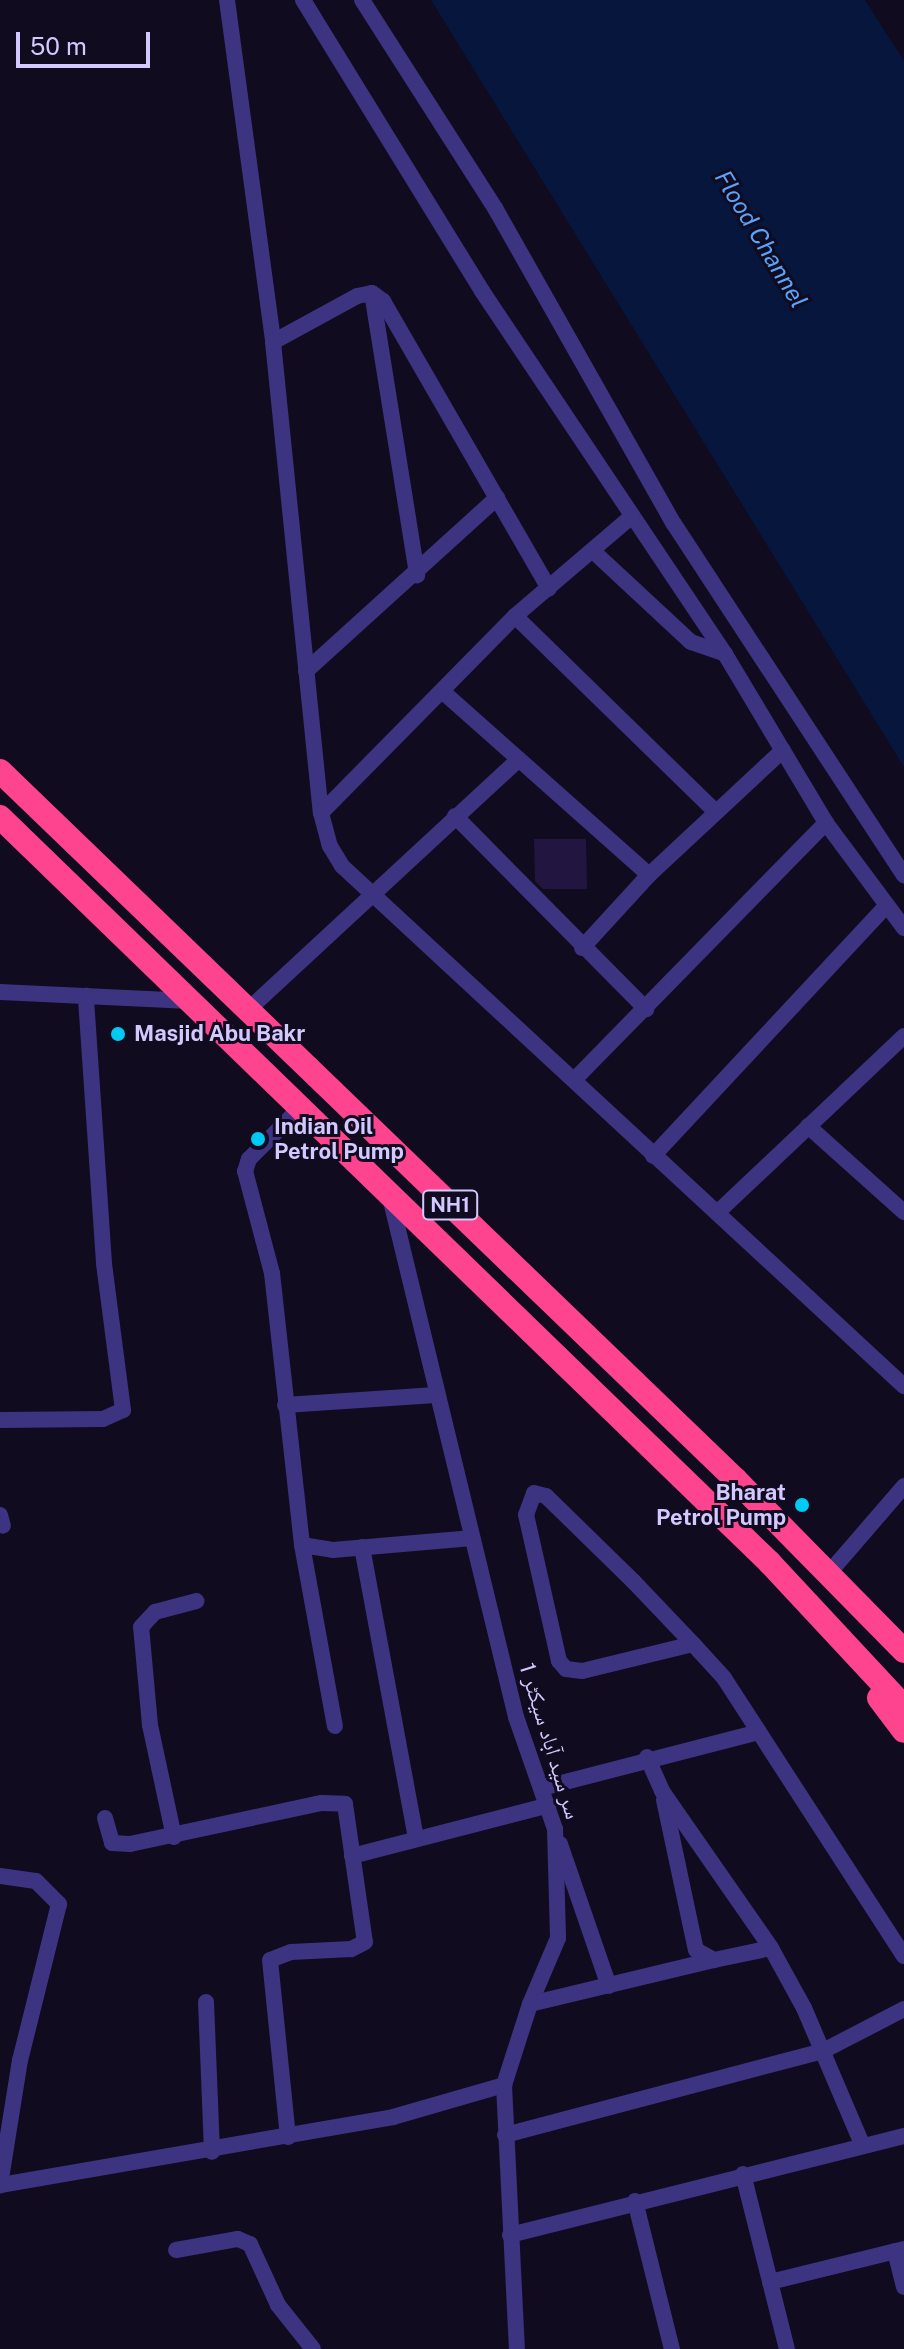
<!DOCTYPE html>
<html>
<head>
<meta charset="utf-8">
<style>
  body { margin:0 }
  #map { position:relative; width:904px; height:2349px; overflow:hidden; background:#100b1f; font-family:"Public Sans","Noto Naskh Arabic",sans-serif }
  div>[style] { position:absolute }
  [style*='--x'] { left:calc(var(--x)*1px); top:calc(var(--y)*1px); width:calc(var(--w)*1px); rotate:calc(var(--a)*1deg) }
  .water>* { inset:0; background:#06163d }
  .building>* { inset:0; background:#221641 }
  .street>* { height:16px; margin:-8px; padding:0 8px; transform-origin:8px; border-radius:8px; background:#3c3381 }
  .highway>* { height:24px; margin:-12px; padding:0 12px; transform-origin:12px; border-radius:12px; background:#ff448f }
  .dots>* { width:22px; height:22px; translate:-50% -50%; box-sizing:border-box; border:4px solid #100b1f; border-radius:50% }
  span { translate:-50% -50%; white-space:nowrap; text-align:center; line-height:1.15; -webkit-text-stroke:6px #100b1f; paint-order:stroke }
  .shield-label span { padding:2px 6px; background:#100b1f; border:2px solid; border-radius:6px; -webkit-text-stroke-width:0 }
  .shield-label { font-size:20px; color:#d3c9ff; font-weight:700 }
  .poi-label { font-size:22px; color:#d3c9ff; font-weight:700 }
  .left { translate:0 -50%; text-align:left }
  .right { translate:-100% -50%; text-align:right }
  .street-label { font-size:22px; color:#d3c9ff }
  .water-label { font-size:24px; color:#57a4ff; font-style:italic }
  .scale { position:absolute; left:16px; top:32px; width:134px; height:36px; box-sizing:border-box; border:4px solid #d3c9ff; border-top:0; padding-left:10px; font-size:24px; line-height:28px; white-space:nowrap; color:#d3c9ff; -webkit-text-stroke:6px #100b1f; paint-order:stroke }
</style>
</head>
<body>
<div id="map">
  <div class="water">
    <i style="clip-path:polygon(431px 0,865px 0,904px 61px,904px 767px)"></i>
  </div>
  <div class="building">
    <i style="clip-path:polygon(534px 839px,586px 839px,587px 889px,543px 889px,535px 881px)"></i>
  </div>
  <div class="street">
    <i style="--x:227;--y:0;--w:345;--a:82.3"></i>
    <i style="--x:273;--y:342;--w:473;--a:84.2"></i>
    <i style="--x:321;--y:813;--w:34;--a:75"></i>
    <i style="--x:330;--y:846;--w:23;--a:59"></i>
    <i style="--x:342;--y:866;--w:766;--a:42.78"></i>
    <i style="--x:303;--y:0;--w:342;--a:58.4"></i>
    <i style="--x:482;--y:291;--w:437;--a:56.2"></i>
    <i style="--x:725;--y:654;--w:197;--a:59.1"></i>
    <i style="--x:826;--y:823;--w:131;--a:53.4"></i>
    <i style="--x:362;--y:0;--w:247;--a:57.4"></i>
    <i style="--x:495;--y:208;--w:363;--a:60.5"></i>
    <i style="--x:674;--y:524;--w:420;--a:56.8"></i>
    <i style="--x:372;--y:293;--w:286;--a:80.9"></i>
    <i style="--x:273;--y:342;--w:96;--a:-28.7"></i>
    <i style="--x:357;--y:296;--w:15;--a:-11"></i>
    <i style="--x:372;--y:293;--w:14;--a:36"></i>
    <i style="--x:383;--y:301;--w:332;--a:60"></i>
    <i style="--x:594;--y:552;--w:132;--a:42.9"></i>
    <i style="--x:691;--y:642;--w:36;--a:19"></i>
    <i style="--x:515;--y:616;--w:281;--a:44.3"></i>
    <i style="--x:306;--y:671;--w:258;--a:-42.2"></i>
    <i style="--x:442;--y:691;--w:277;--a:41.6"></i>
    <i style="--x:321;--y:813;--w:276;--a:-45.4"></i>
    <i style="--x:515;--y:616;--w:154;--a:-40.5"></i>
    <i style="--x:455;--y:816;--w:272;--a:45.3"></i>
    <i style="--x:582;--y:948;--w:99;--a:-47.5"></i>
    <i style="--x:649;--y:875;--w:183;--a:-43"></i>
    <i style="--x:0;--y:992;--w:190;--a:2.7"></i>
    <i style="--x:248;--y:1010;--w:369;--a:-42.8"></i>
    <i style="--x:575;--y:1079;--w:359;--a:-45.6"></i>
    <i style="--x:301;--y:1107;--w:74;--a:135"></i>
    <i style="--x:249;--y:1159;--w:13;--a:108"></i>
    <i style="--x:245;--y:1171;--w:106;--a:75.2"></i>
    <i style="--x:272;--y:1273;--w:274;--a:83.7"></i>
    <i style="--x:302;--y:1545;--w:31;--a:9"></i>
    <i style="--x:333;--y:1550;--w:140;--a:-4.9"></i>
    <i style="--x:808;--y:1126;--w:129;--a:41.9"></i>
    <i style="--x:653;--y:1156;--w:343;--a:-47"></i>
    <i style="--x:390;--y:1197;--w:535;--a:76.38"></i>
    <i style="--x:516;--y:1717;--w:119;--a:70.8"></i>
    <i style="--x:555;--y:1829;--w:109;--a:88.4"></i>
    <i style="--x:558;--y:1938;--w:72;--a:113"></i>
    <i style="--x:530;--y:2004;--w:85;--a:107.8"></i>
    <i style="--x:504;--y:2085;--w:264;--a:87.2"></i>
    <i style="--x:718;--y:1212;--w:256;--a:-43.4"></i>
    <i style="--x:285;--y:1405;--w:151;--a:-3.8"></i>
    <i style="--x:0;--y:1420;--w:103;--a:-0.6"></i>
    <i style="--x:103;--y:1419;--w:22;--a:-24"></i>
    <i style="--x:123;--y:1410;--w:148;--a:-97.4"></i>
    <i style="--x:104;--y:1263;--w:268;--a:-93.9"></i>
    <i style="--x:0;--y:1515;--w:11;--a:75"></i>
    <i style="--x:302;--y:1545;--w:184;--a:79.7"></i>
    <i style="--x:362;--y:1547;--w:295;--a:79.5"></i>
    <i style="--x:829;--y:1573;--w:115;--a:-49.2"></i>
    <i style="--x:693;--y:1644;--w:114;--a:166.3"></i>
    <i style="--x:582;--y:1671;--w:16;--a:-173"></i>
    <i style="--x:566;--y:1669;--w:11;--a:-131"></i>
    <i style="--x:559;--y:1661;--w:150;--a:-102.7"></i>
    <i style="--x:526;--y:1515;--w:23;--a:-70"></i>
    <i style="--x:534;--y:1493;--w:12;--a:14"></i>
    <i style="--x:546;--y:1496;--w:123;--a:44.3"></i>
    <i style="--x:634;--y:1582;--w:86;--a:46.4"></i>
    <i style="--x:693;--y:1644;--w:46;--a:47.6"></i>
    <i style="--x:724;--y:1678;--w:331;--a:57.1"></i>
    <i style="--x:647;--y:1757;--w:37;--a:66"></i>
    <i style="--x:662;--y:1791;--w:191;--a:55.2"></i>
    <i style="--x:771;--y:1948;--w:68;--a:61.2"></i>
    <i style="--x:804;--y:2008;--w:148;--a:66.9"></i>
    <i style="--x:542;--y:1788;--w:224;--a:-14.5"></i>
    <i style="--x:664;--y:1800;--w:153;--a:78"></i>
    <i style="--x:696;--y:1950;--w:21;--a:29"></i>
    <i style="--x:714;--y:1960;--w:58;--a:-11.9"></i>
    <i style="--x:105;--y:1818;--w:26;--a:74"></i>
    <i style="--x:112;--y:1843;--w:18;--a:3"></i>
    <i style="--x:130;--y:1844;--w:196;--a:-12.1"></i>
    <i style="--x:322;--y:1803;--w:23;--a:2"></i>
    <i style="--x:345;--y:1804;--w:139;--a:81.8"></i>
    <i style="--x:365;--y:1942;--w:16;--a:153"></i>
    <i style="--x:351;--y:1949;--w:60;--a:177.1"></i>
    <i style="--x:291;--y:1952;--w:22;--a:159"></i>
    <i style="--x:270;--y:1960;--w:178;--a:84.2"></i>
    <i style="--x:174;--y:1837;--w:115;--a:-102.1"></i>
    <i style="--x:150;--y:1725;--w:98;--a:-95.2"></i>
    <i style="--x:141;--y:1627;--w:21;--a:-47"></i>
    <i style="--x:155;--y:1612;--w:43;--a:-14.7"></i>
    <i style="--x:560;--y:1844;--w:150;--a:71"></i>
    <i style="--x:352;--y:1856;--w:203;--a:-14.5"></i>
    <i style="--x:0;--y:1876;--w:36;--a:8"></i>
    <i style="--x:36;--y:1881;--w:33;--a:45"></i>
    <i style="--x:59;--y:1904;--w:161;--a:104"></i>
    <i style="--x:20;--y:2060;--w:127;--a:99.1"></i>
    <i style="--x:0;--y:2185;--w:399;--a:-9.8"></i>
    <i style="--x:393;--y:2117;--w:116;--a:-16.1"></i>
    <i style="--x:206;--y:2002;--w:150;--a:87.7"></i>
    <i style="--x:530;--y:2004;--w:188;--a:-13.5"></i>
    <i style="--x:505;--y:2135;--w:329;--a:-14.8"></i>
    <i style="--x:823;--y:2051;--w:91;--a:-27.4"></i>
    <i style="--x:743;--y:2174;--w:180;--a:75.9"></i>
    <i style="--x:635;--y:2201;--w:153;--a:76"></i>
    <i style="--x:510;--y:2235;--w:406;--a:-14.1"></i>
    <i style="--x:176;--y:2250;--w:63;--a:-10.1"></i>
    <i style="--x:238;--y:2239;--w:13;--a:23"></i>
    <i style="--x:250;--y:2244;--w:67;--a:65.3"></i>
    <i style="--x:278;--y:2305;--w:56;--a:51.5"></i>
    <i style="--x:895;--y:2251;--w:37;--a:76"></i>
    <i style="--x:770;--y:2282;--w:138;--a:-13.8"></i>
  </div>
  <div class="highway">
    <i style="--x:0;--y:771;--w:1021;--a:43.93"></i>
    <i style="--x:735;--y:1479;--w:241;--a:45.5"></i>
    <i style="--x:0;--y:817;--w:1071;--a:44.09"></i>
    <i style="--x:769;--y:1562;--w:198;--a:47"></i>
    <i style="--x:879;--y:1698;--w:41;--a:52.9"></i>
  </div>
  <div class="dots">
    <i style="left:118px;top:1034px;background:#00c9f4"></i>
    <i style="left:258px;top:1139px;background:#00c9f4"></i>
    <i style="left:802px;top:1505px;background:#00c9f4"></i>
  </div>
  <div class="shield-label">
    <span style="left:450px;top:1205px">NH1</span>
  </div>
  <div class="poi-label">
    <span class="left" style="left:134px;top:1034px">Masjid Abu Bakr</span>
    <span class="left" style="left:274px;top:1139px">Indian Oil<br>Petrol Pump</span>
    <span class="right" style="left:786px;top:1505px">Bharat<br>Petrol Pump</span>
  </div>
  <div class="street-label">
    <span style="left:550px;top:1741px;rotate:73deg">سر سید آباد سیکٹر 1</span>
  </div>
  <div class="water-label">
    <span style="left:761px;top:239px;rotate:59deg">Flood Channel</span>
  </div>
  <div class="scale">50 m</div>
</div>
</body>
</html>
